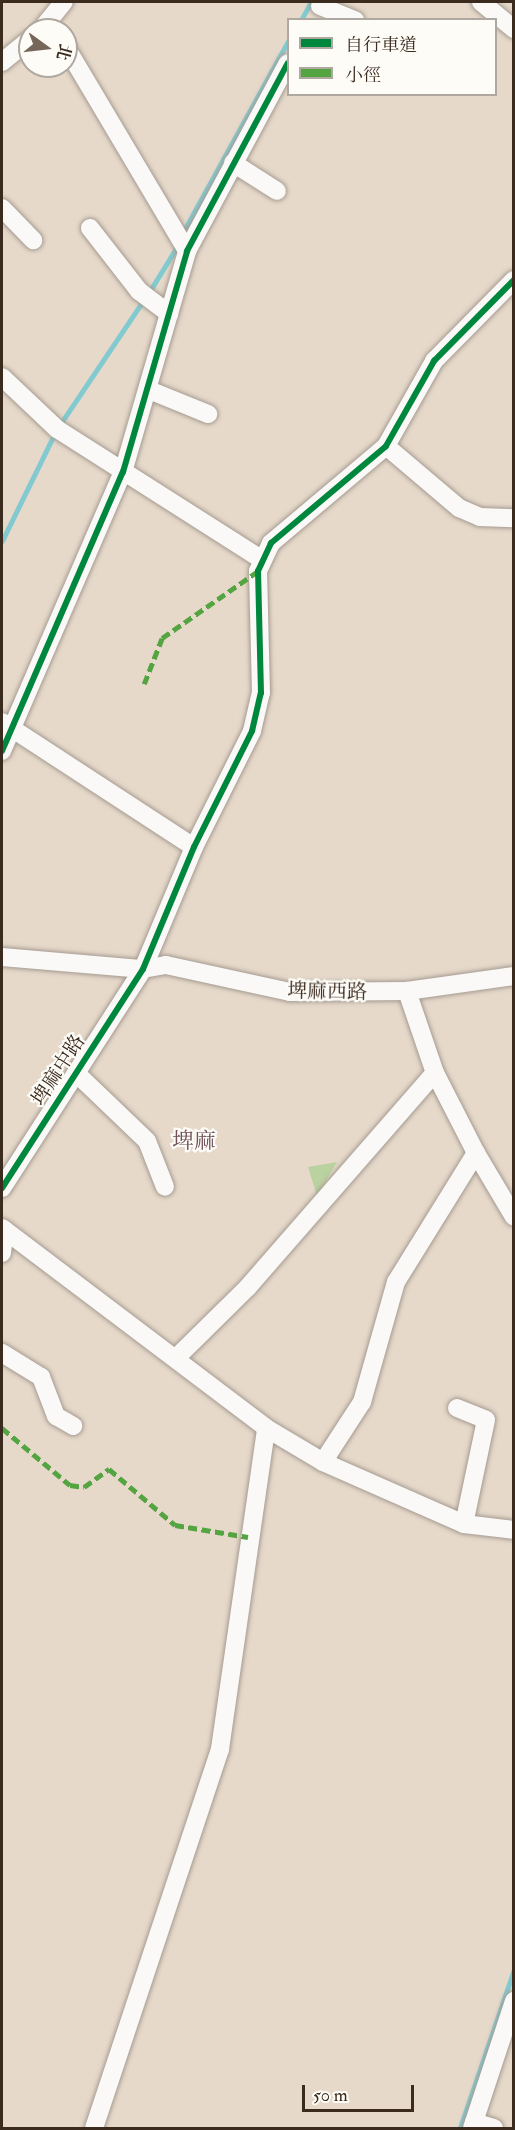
<!DOCTYPE html>
<html>
<head>
<meta charset="utf-8">
<style>
  body { margin:0 }
  #map { position:relative; width:515px; height:2130px; overflow:hidden; background:#e6d9ca; font-family:"IM FELL Double Pica","Noto Serif TC",serif }
  div>[style] { position:absolute }
  [style*='--x'] { left:calc(var(--x)*1px); top:calc(var(--y)*1px); width:calc(var(--w)*1px); rotate:calc(var(--a)*1deg) }
  .green>* { inset:0; background:#bad2a0 }
  .stream>* { height:4.5px; margin:-2.25px; padding:0 2.25px; transform-origin:2.25px; border-radius:2.25px; background:#83cad0 }
  .roads { filter:drop-shadow(0 0 2px #a59b91) drop-shadow(0 0 2px #a59b91) }
  .minor>* { height:18px; margin:-9px; padding:0 9px; transform-origin:9px; border-radius:9px; background:#fbf9f7 }
  .quiet>* { height:4.5px; margin-top:-2.25px; transform-origin:0; background:repeating-linear-gradient(90deg,#54a441 0 9px,transparent 0 13.5px) }
  .cycleway>* { height:6px; margin:-3px; padding:0 3px; transform-origin:3px; border-radius:3px; background:#00873e }
  span { translate:-50% -50%; white-space:nowrap; text-align:center; line-height:1.15; -webkit-text-stroke:4.5px #fdfcf7; paint-order:stroke }
  .street-label { font-size:20px; color:#3b2a1e }
  .quarter-label { font-size:22px; color:#70515b }
  .frame { position:absolute; inset:0; border:3px solid #3b2a1e; pointer-events:none }
  .legend { position:absolute; left:287px; top:18px; width:210px; height:78px; box-sizing:border-box; background:#fdfcf7; border:2px solid #afa8a0; margin:0; padding:8px 10px; list-style:none; font-size:18px; color:#3b2a1e }
  .legend li { display:flex; align-items:center; gap:12px; height:30px }
  .legend b { width:30px; border:2px solid #afa8a0 }
  .north { position:absolute; left:18px; top:18px; width:60px; height:60px; box-sizing:border-box; background:#fdfcf7; border:2px solid #afa8a0; border-radius:50%; rotate:105deg; font-size:16px; font-weight:700; line-height:24px; text-align:center; color:#3b2a1e }
  .north::after { content:''; display:block; margin:auto; width:21px; height:27px; background:#77675a; clip-path:polygon(50% 0,100% 100%,50% 72%,0 100%) }
  .scale { position:absolute; left:302px; top:2085px; width:112px; height:27px; box-sizing:border-box; border:3px solid #3b2a1e; border-top:0; padding-left:8px; font-size:18px; line-height:21px; white-space:nowrap; color:#3b2a1e; -webkit-text-stroke:4px #fdfcf7; paint-order:stroke }
</style>
</head>
<body>
<div id="map">
  <div class="green">
    <i style="clip-path:polygon(337px 1162px,317px 1196px,308px 1167px)"></i>
  </div>
  <div class="stream">
    <i style="--x:301;--y:20;--w:21;--a:-61"></i>
    <i style="--x:182;--y:234;--w:220;--a:-61.2"></i>
    <i style="--x:148;--y:294;--w:57;--a:-58.5"></i>
    <i style="--x:59;--y:426;--w:151;--a:-56.1"></i>
    <i style="--x:2;--y:541;--w:120;--a:-63.9"></i>
    <i style="--x:460;--y:2128;--w:168;--a:-71.2"></i>
  </div>
  <div class="roads">
    <div class="minor">
      <i style="--x:481;--y:2;--w:43;--a:39.3"></i>
      <i style="--x:320;--y:6;--w:38;--a:22"></i>
      <i style="--x:41;--y:30;--w:36;--a:-51"></i>
      <i style="--x:66;--y:47;--w:237;--a:59.3"></i>
      <i style="--x:2;--y:62;--w:36;--a:-39"></i>
      <i style="--x:233;--y:163;--w:52;--a:32.5"></i>
      <i style="--x:2;--y:208;--w:45;--a:45.9"></i>
      <i style="--x:90;--y:228;--w:80;--a:52.1"></i>
      <i style="--x:139;--y:291;--w:38;--a:37"></i>
      <i style="--x:2;--y:377;--w:76;--a:43.4"></i>
      <i style="--x:57;--y:429;--w:244;--a:32.5"></i>
      <i style="--x:149;--y:390;--w:64;--a:22.1"></i>
      <i style="--x:386;--y:446;--w:96;--a:40.3"></i>
      <i style="--x:459;--y:508;--w:23;--a:23"></i>
      <i style="--x:480;--y:517;--w:34;--a:2"></i>
      <i style="--x:2;--y:722;--w:229;--a:33.1"></i>
      <i style="--x:2;--y:751;--w:304;--a:-66.6"></i>
      <i style="--x:123;--y:472;--w:230;--a:-73.8"></i>
      <i style="--x:187;--y:251;--w:213;--a:-61.8"></i>
      <i style="--x:2;--y:957;--w:142;--a:4.9"></i>
      <i style="--x:143;--y:969;--w:23;--a:-10"></i>
      <i style="--x:166;--y:965;--w:127;--a:12.3"></i>
      <i style="--x:290;--y:992;--w:117;--a:-0.5"></i>
      <i style="--x:407;--y:991;--w:108;--a:-8"></i>
      <i style="--x:76;--y:1073;--w:98;--a:43.8"></i>
      <i style="--x:147;--y:1141;--w:49;--a:68.6"></i>
      <i style="--x:476;--y:1153;--w:74;--a:59.3"></i>
      <i style="--x:2;--y:1188;--w:260;--a:-57.2"></i>
      <i style="--x:143;--y:969;--w:132;--a:-67.3"></i>
      <i style="--x:194;--y:847;--w:130;--a:-63.4"></i>
      <i style="--x:252;--y:731;--w:39;--a:-77"></i>
      <i style="--x:261;--y:693;--w:122;--a:-91.4"></i>
      <i style="--x:258;--y:571;--w:31;--a:-65"></i>
      <i style="--x:271;--y:543;--w:150;--a:-40.1"></i>
      <i style="--x:386;--y:446;--w:98;--a:-60.5"></i>
      <i style="--x:434;--y:361;--w:114;--a:-45.4"></i>
      <i style="--x:2;--y:1228;--w:331;--a:37.1"></i>
      <i style="--x:266;--y:1428;--w:66;--a:30.8"></i>
      <i style="--x:323;--y:1462;--w:154;--a:23.7"></i>
      <i style="--x:464;--y:1524;--w:50;--a:6.8"></i>
      <i style="--x:2;--y:1253;--w:23;--a:-83"></i>
      <i style="--x:2;--y:1353;--w:46;--a:31.6"></i>
      <i style="--x:41;--y:1377;--w:42;--a:69"></i>
      <i style="--x:56;--y:1416;--w:20;--a:30"></i>
      <i style="--x:176;--y:1358;--w:101;--a:-44.6"></i>
      <i style="--x:248;--y:1287;--w:284;--a:-48.9"></i>
      <i style="--x:457;--y:1408;--w:31;--a:22"></i>
      <i style="--x:486;--y:1420;--w:106;--a:101.9"></i>
      <i style="--x:323;--y:1462;--w:72;--a:-57"></i>
      <i style="--x:362;--y:1402;--w:125;--a:-74.2"></i>
      <i style="--x:396;--y:1282;--w:152;--a:-58.2"></i>
      <i style="--x:476;--y:1153;--w:90;--a:-117.1"></i>
      <i style="--x:435;--y:1073;--w:87;--a:-108.9"></i>
      <i style="--x:474;--y:2122;--w:21;--a:17"></i>
      <i style="--x:94;--y:2128;--w:399;--a:-71.6"></i>
      <i style="--x:220;--y:1749;--w:324;--a:-81.8"></i>
      <i style="--x:472;--y:2128;--w:134;--a:-71.7"></i>
    </div>
  </div>
  <div class="quiet">
    <i style="--x:144;--y:684;--w:49;--a:-68.6"></i>
    <i style="--x:162;--y:638;--w:117;--a:-34.9"></i>
    <i style="--x:2;--y:1428;--w:89;--a:40"></i>
    <i style="--x:70;--y:1485;--w:14;--a:8"></i>
    <i style="--x:84;--y:1487;--w:31;--a:-36"></i>
    <i style="--x:109;--y:1469;--w:87;--a:40.3"></i>
    <i style="--x:175;--y:1525;--w:74;--a:9.3"></i>
  </div>
  <div class="cycleway">
    <i style="--x:2;--y:751;--w:304;--a:-66.6"></i>
    <i style="--x:123;--y:472;--w:230;--a:-73.8"></i>
    <i style="--x:187;--y:251;--w:213;--a:-61.8"></i>
    <i style="--x:2;--y:1188;--w:260;--a:-57.2"></i>
    <i style="--x:143;--y:969;--w:132;--a:-67.3"></i>
    <i style="--x:194;--y:847;--w:130;--a:-63.4"></i>
    <i style="--x:252;--y:731;--w:39;--a:-77"></i>
    <i style="--x:261;--y:693;--w:122;--a:-91.4"></i>
    <i style="--x:258;--y:571;--w:31;--a:-65"></i>
    <i style="--x:271;--y:543;--w:150;--a:-40.1"></i>
    <i style="--x:386;--y:446;--w:98;--a:-60.5"></i>
    <i style="--x:434;--y:361;--w:114;--a:-45.4"></i>
  </div>
  <div class="street-label">
    <span style="left:327px;top:991px;rotate:1deg">埤麻西路</span>
    <span style="left:58px;top:1070px;rotate:-57deg">埤麻中路</span>
  </div>
  <div class="quarter-label">
    <span style="left:194px;top:1142px">埤麻</span>
  </div>
  <div class="frame"></div>
  <ul class="legend">
  <li><b style="height:8px;background:#00873e"></b>自行車道</li>
  <li><b style="height:8px;background:#54a441"></b>小徑</li>
  </ul>
  <div class="north">北</div>
  <div class="scale">50 m</div>
</div>
</body>
</html>
